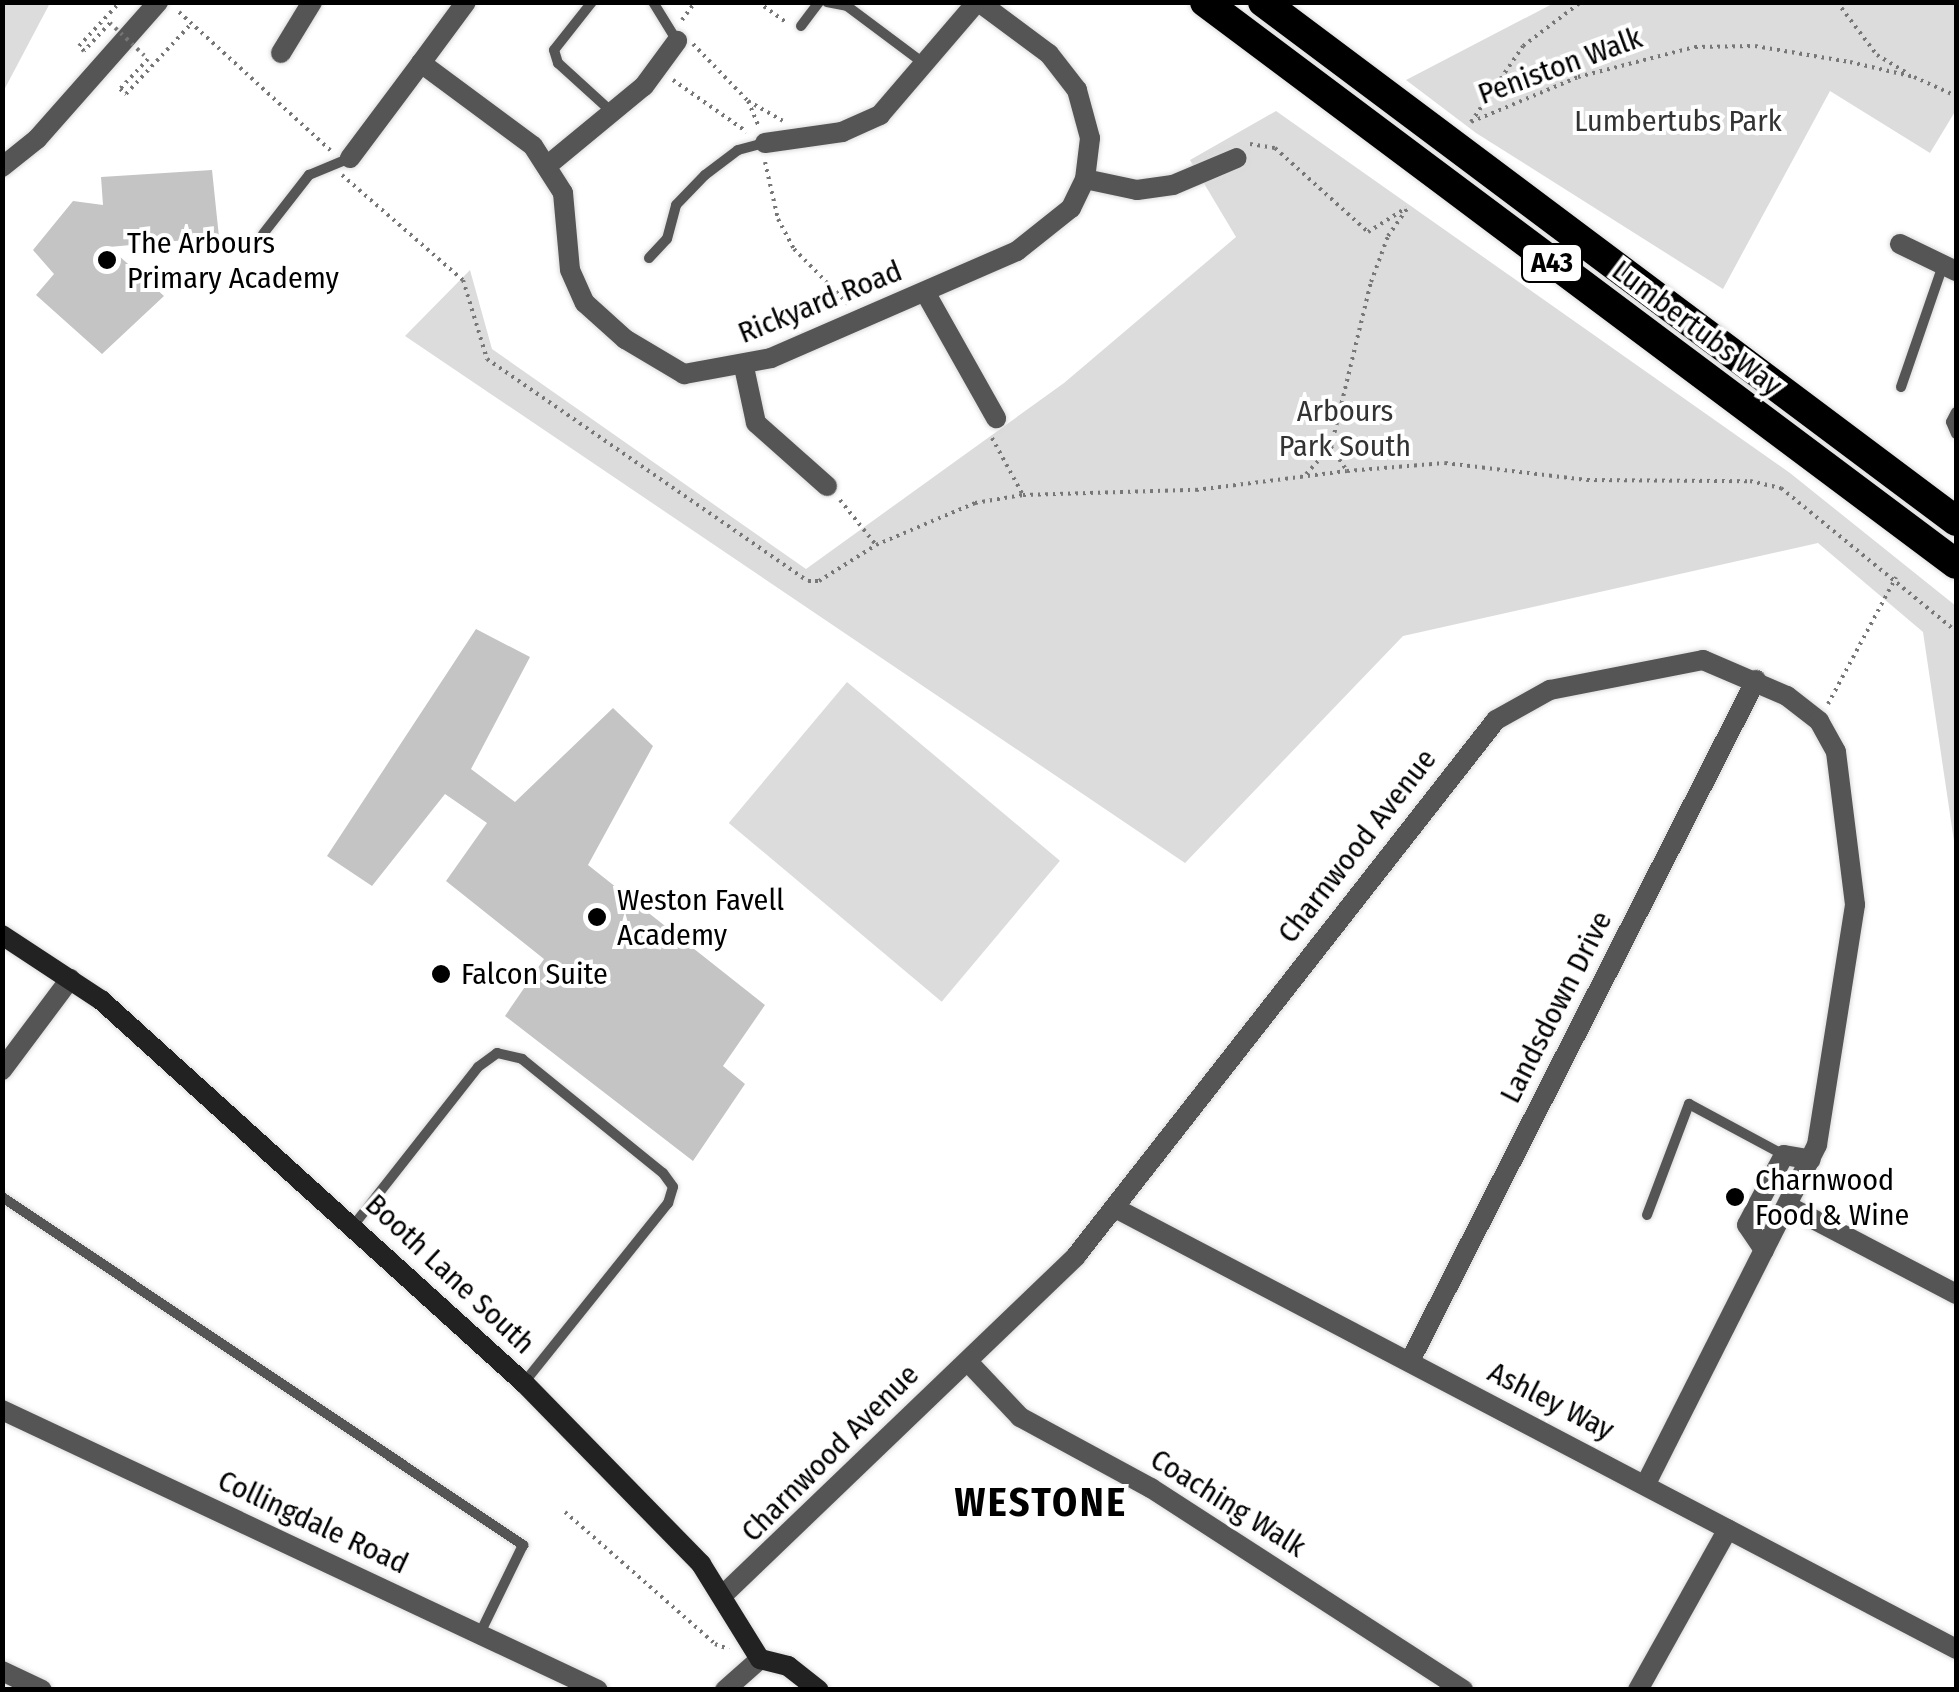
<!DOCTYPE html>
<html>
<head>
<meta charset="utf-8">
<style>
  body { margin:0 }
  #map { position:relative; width:1959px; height:1692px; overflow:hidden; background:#fff; font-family:"Fira Sans Condensed",sans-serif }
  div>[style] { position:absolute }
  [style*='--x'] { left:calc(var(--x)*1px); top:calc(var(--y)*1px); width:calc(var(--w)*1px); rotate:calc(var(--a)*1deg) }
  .green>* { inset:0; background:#dcdcdc; transform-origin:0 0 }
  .building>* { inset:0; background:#c4c4c4 }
  .path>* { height:4px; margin-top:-2px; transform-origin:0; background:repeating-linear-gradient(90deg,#777 0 2.5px,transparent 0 7.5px) }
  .roads { filter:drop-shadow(0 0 2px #dbdbdb) drop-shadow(0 0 2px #dbdbdb) }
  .lane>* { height:10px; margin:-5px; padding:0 5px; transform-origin:5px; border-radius:5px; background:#555 }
  .street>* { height:20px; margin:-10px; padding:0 10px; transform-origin:10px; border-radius:10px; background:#555 }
  .secondary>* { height:20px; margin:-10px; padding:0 10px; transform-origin:10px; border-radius:10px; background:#222 }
  .highway>* { height:30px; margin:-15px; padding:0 15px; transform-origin:15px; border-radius:15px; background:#000 }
  .path-bridge>* { height:4px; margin-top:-2px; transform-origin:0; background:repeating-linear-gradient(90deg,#777 0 2.5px,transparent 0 7.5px) }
  .dots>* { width:28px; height:28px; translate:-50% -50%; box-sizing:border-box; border:5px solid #fff; border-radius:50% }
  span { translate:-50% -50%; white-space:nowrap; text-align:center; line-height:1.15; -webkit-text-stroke:8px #fff; paint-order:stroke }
  .shield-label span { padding:2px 8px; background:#fff; border:2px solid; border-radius:8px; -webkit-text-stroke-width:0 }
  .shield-label { font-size:28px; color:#000; font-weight:700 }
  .street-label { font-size:30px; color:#000 }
  .park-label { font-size:30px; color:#333 }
  .poi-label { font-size:30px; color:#000 }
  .left { translate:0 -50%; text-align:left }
  .district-label { font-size:40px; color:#000; font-weight:700; letter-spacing:2.5px }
  .frame { position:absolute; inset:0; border:5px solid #000; pointer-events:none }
</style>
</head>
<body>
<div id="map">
  <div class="green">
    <i style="clip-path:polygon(3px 2px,50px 3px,3px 92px,2px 3px)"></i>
    <i style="clip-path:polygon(1556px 2px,1956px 3px,1956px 110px,1930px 153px,1830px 91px,1723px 289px,1476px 133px,1406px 80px)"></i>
    <i style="clip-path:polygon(1276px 111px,1790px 473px,1956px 606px,1956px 855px,1923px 632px,1818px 543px,1403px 636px,1185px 863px,405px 336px,470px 270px,492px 349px,806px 569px,1064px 383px,1236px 237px,1190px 160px)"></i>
    <i style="left:847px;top:682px;width:278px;height:184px;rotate:40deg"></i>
  </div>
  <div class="building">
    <i style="clip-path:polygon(212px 170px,219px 237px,109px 247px,164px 296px,102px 354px,36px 295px,54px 274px,33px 250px,73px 201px,103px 205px,101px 177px)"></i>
    <i style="clip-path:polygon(476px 629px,530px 657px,471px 769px,515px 802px,613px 708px,653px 746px,588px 865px,765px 1005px,723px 1066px,745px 1084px,693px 1161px,505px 1016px,544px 959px,446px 881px,487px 823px,445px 794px,372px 886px,327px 856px)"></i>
  </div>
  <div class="path">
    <i style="--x:758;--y:2;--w:34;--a:36"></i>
    <i style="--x:1837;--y:2;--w:66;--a:53"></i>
    <i style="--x:1877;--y:55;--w:37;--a:31"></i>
    <i style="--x:179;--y:12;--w:205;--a:42.4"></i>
    <i style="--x:682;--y:20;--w:22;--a:-54"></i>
    <i style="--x:110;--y:23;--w:38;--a:133"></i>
    <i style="--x:84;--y:51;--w:7;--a:-135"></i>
    <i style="--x:79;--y:46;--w:60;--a:-47"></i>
    <i style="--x:693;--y:44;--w:79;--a:46"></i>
    <i style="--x:748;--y:101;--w:26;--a:67"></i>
    <i style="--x:148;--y:59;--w:41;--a:133"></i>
    <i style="--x:120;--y:89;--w:8;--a:40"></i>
    <i style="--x:126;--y:94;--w:96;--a:-47.1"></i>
    <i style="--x:673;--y:80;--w:90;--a:35.1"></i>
    <i style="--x:748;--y:101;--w:40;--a:29.7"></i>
    <i style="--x:1471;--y:122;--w:116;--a:-22.8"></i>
    <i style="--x:1578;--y:77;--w:121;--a:-14.4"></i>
    <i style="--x:1695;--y:47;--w:60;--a:-1"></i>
    <i style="--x:1755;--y:46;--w:96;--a:9.6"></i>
    <i style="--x:1850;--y:62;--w:66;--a:13.2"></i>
    <i style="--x:1914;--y:77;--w:46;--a:24.3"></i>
    <i style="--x:1471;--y:122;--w:92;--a:-55.6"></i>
    <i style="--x:1523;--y:46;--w:73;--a:-37.2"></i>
    <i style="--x:1250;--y:144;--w:25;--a:9"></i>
    <i style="--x:1275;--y:148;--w:125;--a:42.1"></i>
    <i style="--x:1368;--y:232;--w:45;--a:-32.3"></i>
    <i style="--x:765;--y:162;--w:58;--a:77.2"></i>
    <i style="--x:778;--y:219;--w:34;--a:62"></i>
    <i style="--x:794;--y:249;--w:78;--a:45.5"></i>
    <i style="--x:342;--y:175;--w:160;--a:41"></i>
    <i style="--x:463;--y:280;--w:83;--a:73.1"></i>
    <i style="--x:487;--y:359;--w:390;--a:34.7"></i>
    <i style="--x:808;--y:581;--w:11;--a:0"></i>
    <i style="--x:819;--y:581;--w:67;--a:-32.3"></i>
    <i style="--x:876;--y:545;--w:108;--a:-23"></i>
    <i style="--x:975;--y:503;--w:49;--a:-9.5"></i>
    <i style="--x:992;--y:438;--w:65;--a:61.5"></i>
    <i style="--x:1023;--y:495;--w:173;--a:-1.7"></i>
    <i style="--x:1196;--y:490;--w:152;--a:-7.2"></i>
    <i style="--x:1331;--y:447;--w:29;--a:56"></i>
    <i style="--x:1347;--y:471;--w:98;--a:-4.7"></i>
    <i style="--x:1445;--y:463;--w:143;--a:6.8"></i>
    <i style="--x:1587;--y:480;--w:163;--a:0.4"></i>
    <i style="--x:1750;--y:481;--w:32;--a:13"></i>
    <i style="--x:1781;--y:488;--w:226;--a:39.3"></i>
    <i style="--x:1306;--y:474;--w:37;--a:-47"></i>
    <i style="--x:1331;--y:447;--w:170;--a:-76.4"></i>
    <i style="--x:1371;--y:282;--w:49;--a:-69.7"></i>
    <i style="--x:1388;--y:236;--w:35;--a:-55"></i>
    <i style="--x:840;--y:500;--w:58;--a:51.3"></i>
    <i style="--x:1828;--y:704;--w:144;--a:-61.8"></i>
    <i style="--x:565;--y:1512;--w:200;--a:41.3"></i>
    <i style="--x:715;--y:1644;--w:15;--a:20"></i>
  </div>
  <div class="roads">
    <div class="lane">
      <i style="--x:592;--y:2;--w:61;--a:128.4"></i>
      <i style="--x:554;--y:50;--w:14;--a:73"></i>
      <i style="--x:558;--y:63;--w:76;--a:42.3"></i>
      <i style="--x:653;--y:2;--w:46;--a:58.4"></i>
      <i style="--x:827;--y:2;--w:20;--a:11"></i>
      <i style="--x:847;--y:6;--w:99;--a:36.8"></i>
      <i style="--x:801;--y:26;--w:30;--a:-53"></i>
      <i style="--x:263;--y:234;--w:75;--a:-52.1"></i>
      <i style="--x:309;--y:175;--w:44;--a:-22.5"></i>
      <i style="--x:649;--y:258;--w:26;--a:-47"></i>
      <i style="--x:667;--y:239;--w:35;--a:-75"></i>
      <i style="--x:676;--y:205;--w:42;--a:-46"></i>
      <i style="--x:705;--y:175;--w:41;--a:-37.1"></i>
      <i style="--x:738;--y:150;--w:28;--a:-15"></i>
      <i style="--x:1901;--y:387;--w:129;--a:-71"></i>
      <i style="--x:1956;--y:412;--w:11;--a:117"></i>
      <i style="--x:1951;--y:422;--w:13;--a:67"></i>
      <i style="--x:2;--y:1197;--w:627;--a:33.74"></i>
      <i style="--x:523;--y:1545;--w:98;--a:116"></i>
      <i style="--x:1647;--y:1215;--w:119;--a:-69.3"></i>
      <i style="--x:1689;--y:1104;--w:108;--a:28.2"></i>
      <i style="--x:353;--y:1226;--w:202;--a:-51.8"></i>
      <i style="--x:478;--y:1067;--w:24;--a:-36"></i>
      <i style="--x:497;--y:1053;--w:26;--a:13"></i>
      <i style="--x:522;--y:1059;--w:181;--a:39"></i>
      <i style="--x:663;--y:1173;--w:17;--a:54"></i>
      <i style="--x:673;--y:1187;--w:17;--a:107"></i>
      <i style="--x:668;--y:1203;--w:231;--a:128.7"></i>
    </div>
    <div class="street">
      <i style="--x:466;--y:2;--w:76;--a:126.4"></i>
      <i style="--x:421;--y:63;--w:139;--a:36.5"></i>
      <i style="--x:533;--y:146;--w:56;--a:57.4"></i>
      <i style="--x:563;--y:193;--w:77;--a:84.8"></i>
      <i style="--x:570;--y:270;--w:36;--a:66"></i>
      <i style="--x:585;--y:303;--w:54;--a:42"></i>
      <i style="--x:625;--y:339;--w:69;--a:30.7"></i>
      <i style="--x:684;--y:374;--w:88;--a:-10.4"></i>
      <i style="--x:771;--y:358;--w:268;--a:-23.5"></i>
      <i style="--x:1017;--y:251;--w:69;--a:-38.5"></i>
      <i style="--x:1071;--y:208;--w:32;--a:-64"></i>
      <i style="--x:1085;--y:179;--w:41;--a:-83"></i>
      <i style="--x:1090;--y:138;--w:50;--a:-105.2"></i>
      <i style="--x:1077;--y:90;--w:46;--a:-127.9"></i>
      <i style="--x:1049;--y:54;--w:87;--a:-143.4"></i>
      <i style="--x:281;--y:53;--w:60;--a:-58.7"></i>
      <i style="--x:765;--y:143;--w:78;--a:-8.1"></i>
      <i style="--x:842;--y:132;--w:42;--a:-24.1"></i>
      <i style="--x:880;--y:115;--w:149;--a:-49.4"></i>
      <i style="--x:350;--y:158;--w:119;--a:-53.2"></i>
      <i style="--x:548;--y:165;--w:124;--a:-39.5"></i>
      <i style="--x:644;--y:86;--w:56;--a:-53.7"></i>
      <i style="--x:2;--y:167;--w:45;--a:-38.7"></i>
      <i style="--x:37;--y:139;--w:183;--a:-48.5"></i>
      <i style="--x:1085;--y:179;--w:53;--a:11.9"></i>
      <i style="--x:1137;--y:190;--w:36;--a:-8"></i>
      <i style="--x:1173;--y:185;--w:69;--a:-22.9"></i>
      <i style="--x:1900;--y:244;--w:62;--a:25.7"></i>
      <i style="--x:925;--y:292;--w:145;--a:60.6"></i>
      <i style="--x:744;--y:367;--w:57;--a:77.9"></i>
      <i style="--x:756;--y:423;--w:95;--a:41.6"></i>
      <i style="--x:2;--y:1070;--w:114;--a:-53.2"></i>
      <i style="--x:1788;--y:1206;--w:190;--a:27.6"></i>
      <i style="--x:1117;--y:1209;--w:947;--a:27.67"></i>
      <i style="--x:1764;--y:1250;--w:30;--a:-124"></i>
      <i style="--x:1747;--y:1225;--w:79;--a:-62.1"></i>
      <i style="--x:1784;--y:1155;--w:27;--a:10"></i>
      <i style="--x:1410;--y:1361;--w:764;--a:-63.07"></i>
      <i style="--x:968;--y:1362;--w:76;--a:46.6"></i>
      <i style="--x:1020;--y:1417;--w:149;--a:28.5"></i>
      <i style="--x:1151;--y:1488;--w:372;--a:32.9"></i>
      <i style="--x:2;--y:1410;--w:658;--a:25.16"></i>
      <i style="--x:724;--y:1594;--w:488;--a:-43.8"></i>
      <i style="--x:1076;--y:1256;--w:681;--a:-51.92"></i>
      <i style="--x:1496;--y:720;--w:62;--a:-29.1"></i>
      <i style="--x:1550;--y:690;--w:156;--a:-11.1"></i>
      <i style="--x:1703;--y:660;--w:91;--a:23.2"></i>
      <i style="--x:1787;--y:696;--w:41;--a:38"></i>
      <i style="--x:1819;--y:721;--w:35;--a:61"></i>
      <i style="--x:1836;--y:752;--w:154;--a:82.9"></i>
      <i style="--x:1855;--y:905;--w:243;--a:99"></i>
      <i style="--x:1817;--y:1145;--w:379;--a:116.8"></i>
      <i style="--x:2;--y:1671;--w:44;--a:25.4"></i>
      <i style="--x:725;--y:1690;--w:47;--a:-41.5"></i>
      <i style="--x:1638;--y:1690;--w:184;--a:-60.8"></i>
    </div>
    <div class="secondary">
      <i style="--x:2;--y:935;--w:118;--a:33.3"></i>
      <i style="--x:101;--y:1000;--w:571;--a:42.16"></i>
      <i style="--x:524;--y:1383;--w:253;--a:45.6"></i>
      <i style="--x:701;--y:1564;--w:112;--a:58.2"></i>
      <i style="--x:760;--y:1659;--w:29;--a:14"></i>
      <i style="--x:788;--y:1666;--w:39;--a:38"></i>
    </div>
    <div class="highway">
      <i style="--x:1205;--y:2;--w:938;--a:36.81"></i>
      <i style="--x:1263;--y:2;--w:866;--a:36.83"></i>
    </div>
  </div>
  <div class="path-bridge">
    <i style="--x:110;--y:23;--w:52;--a:43.5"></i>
  </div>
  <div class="dots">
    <i style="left:107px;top:260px;background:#000"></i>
    <i style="left:597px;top:917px;background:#000"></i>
    <i style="left:441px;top:974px;background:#000"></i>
    <i style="left:1735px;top:1197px;background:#000"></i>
  </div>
  <div class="shield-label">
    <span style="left:1552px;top:263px">A43</span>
  </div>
  <div class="street-label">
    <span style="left:1560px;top:66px;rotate:-20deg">Peniston Walk</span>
    <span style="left:820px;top:302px;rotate:-22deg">Rickyard Road</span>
    <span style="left:1697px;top:328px;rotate:37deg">Lumbertubs Way</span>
    <span style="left:1357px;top:846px;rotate:-52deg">Charnwood Avenue</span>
    <span style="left:1556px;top:1007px;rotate:-63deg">Landsdown Drive</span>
    <span style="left:450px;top:1274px;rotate:43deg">Booth Lane South</span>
    <span style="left:1551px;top:1401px;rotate:27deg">Ashley Way</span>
    <span style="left:830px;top:1453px;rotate:-45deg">Charnwood Avenue</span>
    <span style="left:1228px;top:1503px;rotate:32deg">Coaching Walk</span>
    <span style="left:313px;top:1522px;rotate:25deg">Collingdale Road</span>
  </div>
  <div class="park-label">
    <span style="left:1678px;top:121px">Lumbertubs Park</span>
    <span style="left:1345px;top:428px">Arbours<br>Park South</span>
  </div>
  <div class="poi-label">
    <span class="left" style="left:127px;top:260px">The Arbours<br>Primary Academy</span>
    <span class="left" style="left:617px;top:917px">Weston Favell<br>Academy</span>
    <span class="left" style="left:461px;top:974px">Falcon Suite</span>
    <span class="left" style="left:1755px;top:1197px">Charnwood<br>Food &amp; Wine</span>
  </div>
  <div class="district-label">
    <span style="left:1041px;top:1503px">WESTONE</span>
  </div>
  <div class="frame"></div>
</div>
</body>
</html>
